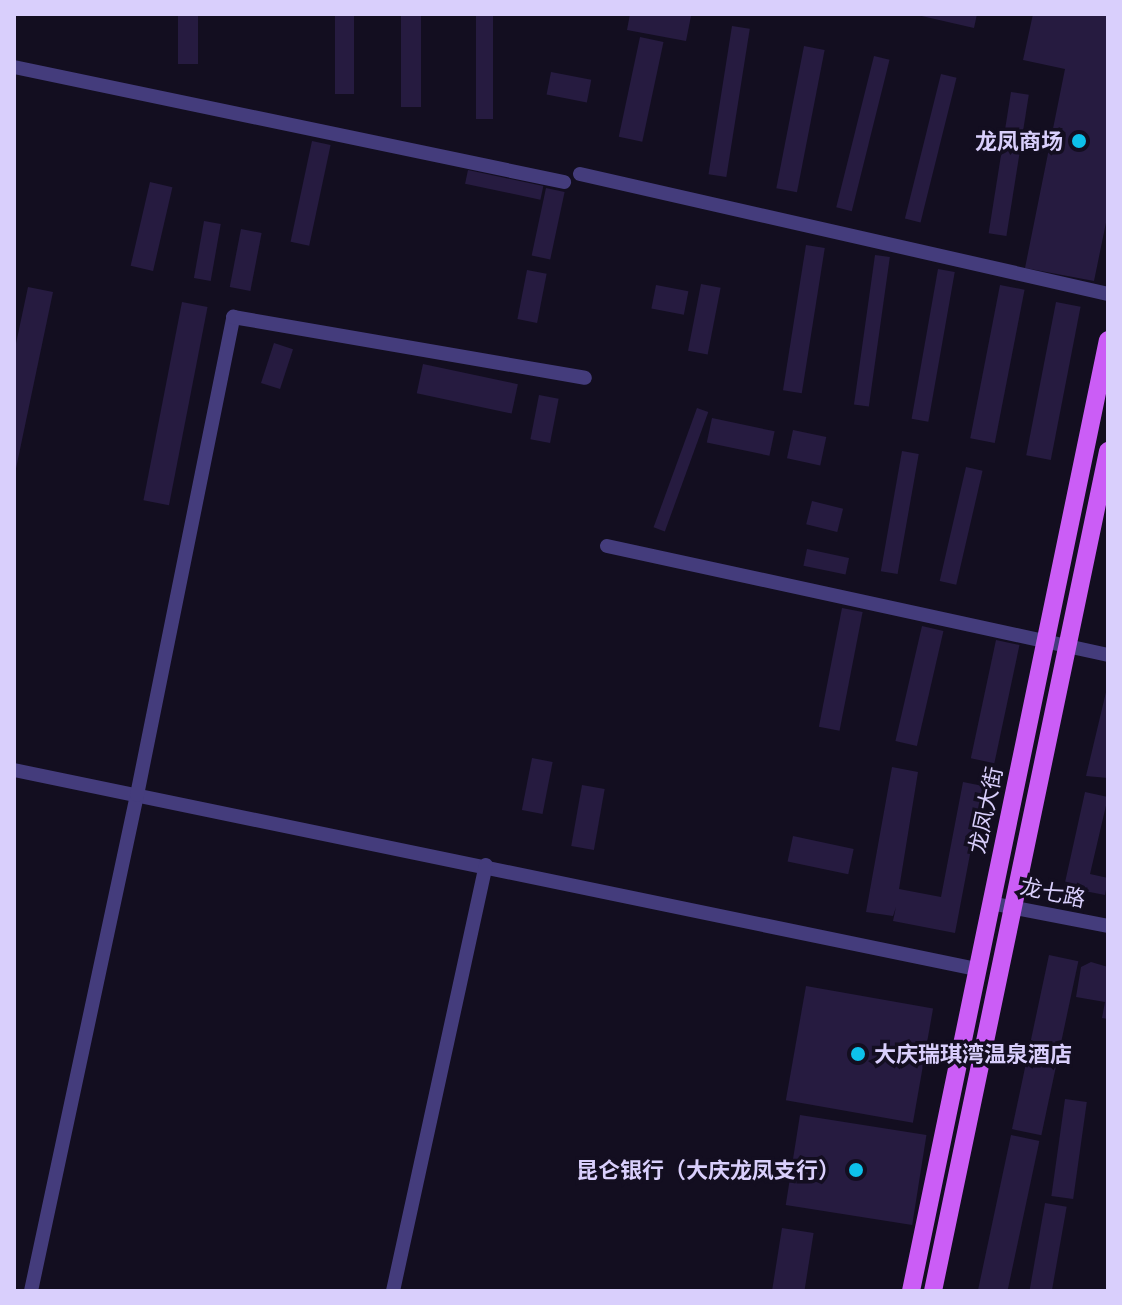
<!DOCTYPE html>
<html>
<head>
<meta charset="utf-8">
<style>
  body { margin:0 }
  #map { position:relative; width:1122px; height:1305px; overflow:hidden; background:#130e20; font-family:"IBM Plex Sans","Noto Sans SC",sans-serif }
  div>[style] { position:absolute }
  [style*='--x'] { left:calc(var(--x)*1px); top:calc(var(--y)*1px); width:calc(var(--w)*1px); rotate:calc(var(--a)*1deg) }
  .building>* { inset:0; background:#261b40; transform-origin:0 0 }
  .minor>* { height:14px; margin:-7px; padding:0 7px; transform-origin:7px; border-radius:7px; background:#443c7c }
  .major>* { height:18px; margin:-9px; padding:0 9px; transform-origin:9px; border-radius:9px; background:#cb5df6 }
  .dots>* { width:22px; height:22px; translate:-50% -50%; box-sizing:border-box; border:4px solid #130e20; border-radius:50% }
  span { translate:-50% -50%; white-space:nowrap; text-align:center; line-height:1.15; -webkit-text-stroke:7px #130e20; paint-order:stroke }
  .poi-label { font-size:22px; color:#d9cffc; font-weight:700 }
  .right { translate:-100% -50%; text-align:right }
  .left { translate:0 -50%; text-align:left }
  .street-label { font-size:22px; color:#d9cffc }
  .frame { position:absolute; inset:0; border:16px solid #d9cffc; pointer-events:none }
</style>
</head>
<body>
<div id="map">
  <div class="building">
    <i style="left:178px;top:14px;width:20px;height:50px"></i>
    <i style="left:335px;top:14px;width:19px;height:80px"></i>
    <i style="left:401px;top:14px;width:20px;height:93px"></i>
    <i style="left:476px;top:14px;width:17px;height:105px"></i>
    <i style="clip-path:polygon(630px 14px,691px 16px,686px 41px,627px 30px)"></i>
    <i style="clip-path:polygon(913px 14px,977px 14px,974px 28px)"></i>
    <i style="clip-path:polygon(1033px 14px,1108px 14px,1108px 213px,1094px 281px,1025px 268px,1065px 69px,1023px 60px)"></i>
    <i style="left:732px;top:26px;width:18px;height:150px;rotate:9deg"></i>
    <i style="left:640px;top:37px;width:24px;height:102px;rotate:12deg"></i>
    <i style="left:804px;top:46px;width:21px;height:145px;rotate:11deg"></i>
    <i style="left:874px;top:56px;width:16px;height:156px;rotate:14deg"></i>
    <i style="left:551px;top:72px;width:41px;height:23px;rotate:11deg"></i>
    <i style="left:941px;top:74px;width:16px;height:149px;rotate:14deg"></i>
    <i style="left:1011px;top:92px;width:18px;height:143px;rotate:9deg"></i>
    <i style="left:312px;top:141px;width:19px;height:103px;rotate:12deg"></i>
    <i style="left:468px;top:170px;width:77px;height:14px;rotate:12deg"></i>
    <i style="left:150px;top:182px;width:23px;height:86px;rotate:13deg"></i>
    <i style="left:546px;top:188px;width:19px;height:69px;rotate:12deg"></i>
    <i style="left:204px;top:221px;width:17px;height:58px;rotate:10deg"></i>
    <i style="left:241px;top:229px;width:21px;height:59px;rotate:11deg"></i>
    <i style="left:806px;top:245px;width:19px;height:147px;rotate:9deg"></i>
    <i style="left:875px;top:255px;width:15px;height:151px;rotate:8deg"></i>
    <i style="left:938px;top:269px;width:17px;height:152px;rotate:10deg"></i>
    <i style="left:527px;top:270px;width:20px;height:50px;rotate:11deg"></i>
    <i style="left:701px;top:284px;width:20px;height:68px;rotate:11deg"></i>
    <i style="left:656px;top:285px;width:33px;height:24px;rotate:11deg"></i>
    <i style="left:1000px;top:285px;width:25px;height:156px;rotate:11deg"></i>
    <i style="clip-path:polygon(28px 287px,53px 292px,15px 473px,14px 353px)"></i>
    <i style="left:182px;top:302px;width:26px;height:202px;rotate:11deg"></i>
    <i style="left:1056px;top:302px;width:25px;height:156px;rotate:11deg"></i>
    <i style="left:274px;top:343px;width:20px;height:42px;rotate:18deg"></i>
    <i style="left:423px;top:364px;width:97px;height:30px;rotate:12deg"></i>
    <i style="left:539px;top:395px;width:20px;height:45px;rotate:11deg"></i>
    <i style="left:697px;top:408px;width:12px;height:127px;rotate:20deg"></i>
    <i style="left:712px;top:418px;width:64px;height:25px;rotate:12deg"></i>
    <i style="left:793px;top:430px;width:34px;height:29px;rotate:12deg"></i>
    <i style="left:902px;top:451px;width:17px;height:122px;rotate:10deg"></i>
    <i style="left:966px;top:467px;width:17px;height:117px;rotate:13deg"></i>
    <i style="left:812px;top:501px;width:32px;height:24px;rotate:14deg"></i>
    <i style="left:807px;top:549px;width:43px;height:17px;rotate:12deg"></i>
    <i style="left:842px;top:608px;width:21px;height:121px;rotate:11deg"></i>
    <i style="left:922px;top:626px;width:22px;height:118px;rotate:13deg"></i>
    <i style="left:996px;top:640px;width:24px;height:121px;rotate:12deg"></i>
    <i style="clip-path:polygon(1107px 688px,1108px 778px,1086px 776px)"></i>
    <i style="left:532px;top:758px;width:21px;height:53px;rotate:11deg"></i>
    <i style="clip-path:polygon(892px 767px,918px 772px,899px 889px,941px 897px,963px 782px,983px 786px,955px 933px,893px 921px,896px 907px,893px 916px,866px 912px)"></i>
    <i style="left:582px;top:785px;width:23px;height:62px;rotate:10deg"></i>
    <i style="clip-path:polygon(1085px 792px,1108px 797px,1090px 874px,1108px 878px,1105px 895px,1064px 887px)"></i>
    <i style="left:793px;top:836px;width:62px;height:26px;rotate:12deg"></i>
    <i style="left:1049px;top:955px;width:30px;height:178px;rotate:12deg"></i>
    <i style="clip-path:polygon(1091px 962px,1108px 967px,1108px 1019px,1102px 1018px,1105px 1002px,1076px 997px,1081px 967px)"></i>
    <i style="left:806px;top:986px;width:129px;height:116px;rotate:10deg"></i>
    <i style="left:1065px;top:1099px;width:22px;height:98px;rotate:8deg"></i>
    <i style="left:800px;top:1115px;width:128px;height:91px;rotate:9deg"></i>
    <i style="left:1011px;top:1135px;width:29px;height:159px;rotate:12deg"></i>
    <i style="left:1045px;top:1203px;width:22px;height:89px;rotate:10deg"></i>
    <i style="left:782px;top:1228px;width:32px;height:64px;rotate:9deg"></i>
  </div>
  <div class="minor">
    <i style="--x:14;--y:67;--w:562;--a:11.81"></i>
    <i style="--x:580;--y:174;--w:541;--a:12.8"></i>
    <i style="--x:607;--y:546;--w:513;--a:12.27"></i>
    <i style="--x:14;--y:770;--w:982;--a:11.69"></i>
    <i style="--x:990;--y:903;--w:120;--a:11"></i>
    <i style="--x:31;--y:1291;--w:507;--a:-77.94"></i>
    <i style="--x:137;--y:795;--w:488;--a:-78.6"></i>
    <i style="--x:233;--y:317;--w:357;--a:9.8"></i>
    <i style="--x:393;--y:1291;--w:436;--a:-77.7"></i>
  </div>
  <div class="major">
    <i style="--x:911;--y:1291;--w:971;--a:-78.3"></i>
    <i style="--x:933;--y:1291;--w:858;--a:-78.23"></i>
  </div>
  <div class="dots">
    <i style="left:1079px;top:141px;background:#0dc1eb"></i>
    <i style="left:858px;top:1054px;background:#0dc1eb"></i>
    <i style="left:856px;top:1170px;background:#0dc1eb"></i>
  </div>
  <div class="poi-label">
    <span class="right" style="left:1063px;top:141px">龙凤商场</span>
    <span class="left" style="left:874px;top:1054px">大庆瑞琪湾温泉酒店</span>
    <span class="right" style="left:840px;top:1170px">昆仑银行（大庆龙凤支行）</span>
  </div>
  <div class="street-label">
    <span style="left:985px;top:810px;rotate:-78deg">龙凤大街</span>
    <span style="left:1053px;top:892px;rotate:12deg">龙七路</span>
  </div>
  <div class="frame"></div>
</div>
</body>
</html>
